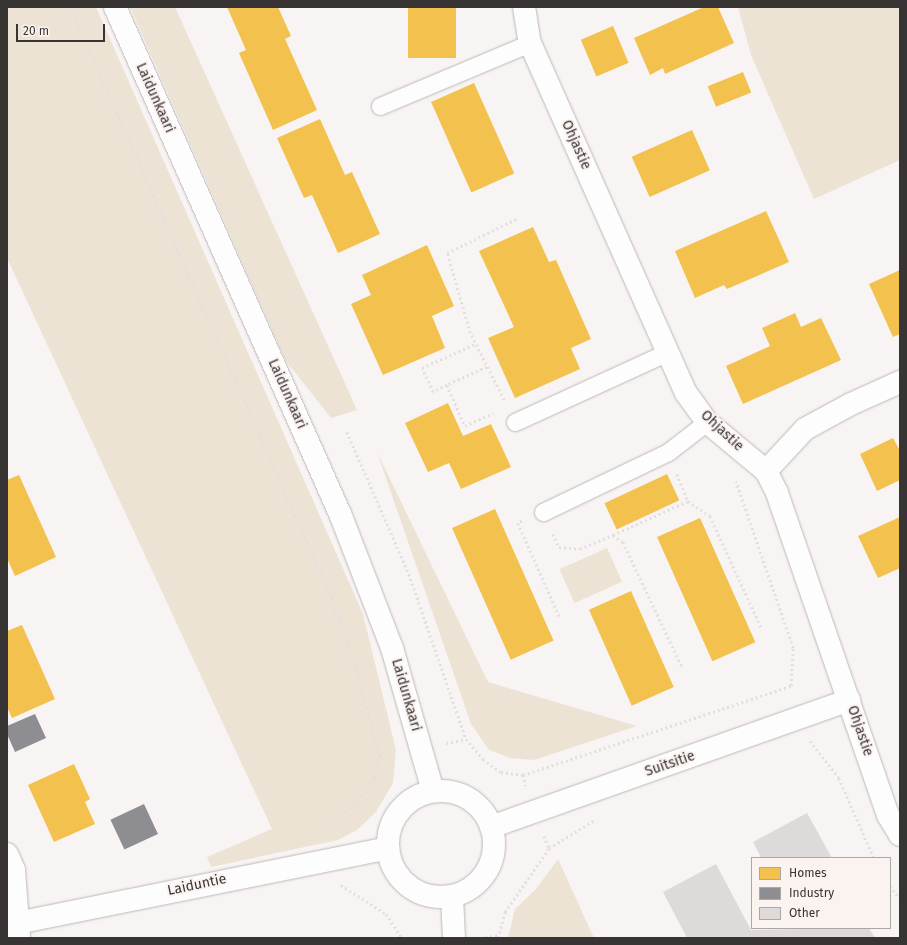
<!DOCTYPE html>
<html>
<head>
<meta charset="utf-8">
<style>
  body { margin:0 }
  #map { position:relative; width:907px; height:945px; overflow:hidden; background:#f8f4f3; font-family:"Fira Sans",sans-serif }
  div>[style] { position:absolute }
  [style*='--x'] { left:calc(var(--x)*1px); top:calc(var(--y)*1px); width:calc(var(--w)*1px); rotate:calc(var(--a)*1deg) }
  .green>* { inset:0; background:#ece3d4; transform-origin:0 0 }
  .homes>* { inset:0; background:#f2c14e; transform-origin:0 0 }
  .industry>* { inset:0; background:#8d8d92; transform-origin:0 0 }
  .building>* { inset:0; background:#dddad9 }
  .path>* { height:2.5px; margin-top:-1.25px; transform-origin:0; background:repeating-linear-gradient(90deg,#e2e0df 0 2px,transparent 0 5px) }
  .roads { filter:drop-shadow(0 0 1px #bbb8b6) drop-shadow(0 0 1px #bbb8b6) }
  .service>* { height:17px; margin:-8.5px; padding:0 8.5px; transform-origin:8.5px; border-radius:8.5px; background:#fefdfd }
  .minor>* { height:22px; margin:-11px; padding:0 11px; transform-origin:11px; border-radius:11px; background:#fefdfd }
  .tertiary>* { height:22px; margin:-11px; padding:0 11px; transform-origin:11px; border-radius:11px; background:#fefdfd }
  .tertiary>.ring { margin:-11px; padding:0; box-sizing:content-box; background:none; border:22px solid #fefdfd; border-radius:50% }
  span { translate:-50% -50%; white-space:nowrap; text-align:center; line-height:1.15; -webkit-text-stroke:4px #fbf3f0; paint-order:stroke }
  .street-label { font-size:14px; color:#373433 }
  .frame { position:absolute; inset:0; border:8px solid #373433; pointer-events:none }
  .legend { position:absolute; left:751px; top:857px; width:140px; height:72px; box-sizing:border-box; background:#fbf3f0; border:1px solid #ada7a4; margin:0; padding:5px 7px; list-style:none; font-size:12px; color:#373433 }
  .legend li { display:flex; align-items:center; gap:8px; height:20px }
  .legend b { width:20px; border:1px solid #ada7a4 }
  .scale { position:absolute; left:16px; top:24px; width:89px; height:18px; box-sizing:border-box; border:2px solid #373433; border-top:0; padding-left:5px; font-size:12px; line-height:14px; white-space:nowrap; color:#373433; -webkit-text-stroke:3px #fbf3f0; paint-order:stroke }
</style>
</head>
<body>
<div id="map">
  <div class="green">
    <i style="clip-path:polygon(7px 7px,96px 7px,363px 614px,396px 750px,393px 783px,376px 812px,357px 830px,338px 840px,211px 867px,207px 857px,272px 829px,7px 258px)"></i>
    <i style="clip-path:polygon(130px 7px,175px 7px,357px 410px,331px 418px,286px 361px)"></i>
    <i style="clip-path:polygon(738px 7px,900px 7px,900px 160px,814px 199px,751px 55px)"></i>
    <i style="clip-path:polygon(377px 452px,488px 682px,637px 726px,534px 760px,510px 758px,489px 750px,471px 724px)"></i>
    <i style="left:607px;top:548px;width:37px;height:52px;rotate:66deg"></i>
    <i style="clip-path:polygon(558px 859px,594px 938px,508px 938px,515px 909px,536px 889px)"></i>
  </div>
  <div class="homes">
    <i style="clip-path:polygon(227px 7px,278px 7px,291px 36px,285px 39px,317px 110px,273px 130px,239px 53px,246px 50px)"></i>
    <i style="left:408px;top:7px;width:48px;height:51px"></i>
    <i style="clip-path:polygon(704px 7px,718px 7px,734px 43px,665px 74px,663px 68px,650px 75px,634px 38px)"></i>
    <i style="left:613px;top:26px;width:40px;height:35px;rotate:67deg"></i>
    <i style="left:743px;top:72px;width:22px;height:38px;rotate:68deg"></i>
    <i style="left:474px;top:83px;width:99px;height:47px;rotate:66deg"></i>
    <i style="clip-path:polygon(320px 119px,345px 175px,352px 172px,380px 234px,338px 253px,312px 195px,304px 198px,277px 138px)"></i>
    <i style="left:692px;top:130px;width:44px;height:66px;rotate:66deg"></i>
    <i style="clip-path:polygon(766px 211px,789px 262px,727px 289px,724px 285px,695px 298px,675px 251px)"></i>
    <i style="clip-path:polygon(533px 227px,549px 262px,556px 260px,591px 339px,571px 348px,580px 369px,515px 398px,488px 338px,514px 327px,479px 251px)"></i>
    <i style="clip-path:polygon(427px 245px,454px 306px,432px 316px,445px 348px,383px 375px,351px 304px,371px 295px,362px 275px)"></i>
    <i style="clip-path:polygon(900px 270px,900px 334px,893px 337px,869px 284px)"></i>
    <i style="clip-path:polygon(795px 313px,801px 327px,821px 318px,841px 360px,743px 404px,726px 366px,770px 346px,762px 328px)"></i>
    <i style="clip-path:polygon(448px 403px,463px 436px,491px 424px,511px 467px,461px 489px,449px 463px,428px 472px,405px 423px)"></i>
    <i style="clip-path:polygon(893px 438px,900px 451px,900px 480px,877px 491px,860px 454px)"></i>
    <i style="left:667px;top:474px;width:29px;height:69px;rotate:65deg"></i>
    <i style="clip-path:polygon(19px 475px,56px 557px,15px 576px,7px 558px,7px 480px)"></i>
    <i style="left:495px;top:509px;width:144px;height:47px;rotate:66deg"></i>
    <i style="clip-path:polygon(900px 517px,900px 568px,878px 578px,858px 536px)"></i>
    <i style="left:700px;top:518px;width:136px;height:47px;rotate:66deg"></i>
    <i style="left:631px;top:591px;width:105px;height:46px;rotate:66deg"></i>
    <i style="clip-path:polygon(22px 625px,55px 699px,12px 718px,7px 707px,7px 631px)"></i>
    <i style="clip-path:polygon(74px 764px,90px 799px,85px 802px,95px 824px,54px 842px,28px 785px)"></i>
  </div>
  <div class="industry">
    <i style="clip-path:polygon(35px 714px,46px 738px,15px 752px,7px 734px,7px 726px)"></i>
    <i style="left:144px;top:804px;width:33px;height:37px;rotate:65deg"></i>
  </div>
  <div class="building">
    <i style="clip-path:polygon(807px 813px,832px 858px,761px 858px,753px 842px)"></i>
    <i style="clip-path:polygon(716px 864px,751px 930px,869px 928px,875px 938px,687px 938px,663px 892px)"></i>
  </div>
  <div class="path">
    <i style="--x:70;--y:7;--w:646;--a:66.09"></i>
    <i style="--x:332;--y:598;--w:99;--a:71.7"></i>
    <i style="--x:363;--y:692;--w:66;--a:76"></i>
    <i style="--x:379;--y:756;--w:23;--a:100"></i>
    <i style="--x:375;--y:779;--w:33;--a:128"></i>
    <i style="--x:355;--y:805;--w:40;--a:143"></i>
    <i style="--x:323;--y:829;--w:5;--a:79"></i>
    <i style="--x:487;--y:367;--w:44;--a:155.8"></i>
    <i style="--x:447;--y:385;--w:45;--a:66.3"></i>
    <i style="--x:465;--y:426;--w:31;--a:-25"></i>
    <i style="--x:447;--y:385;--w:16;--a:153"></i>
    <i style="--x:433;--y:392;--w:26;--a:-115"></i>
    <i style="--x:422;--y:368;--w:58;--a:-24.4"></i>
    <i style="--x:504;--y:400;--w:75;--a:-116.9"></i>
    <i style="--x:470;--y:333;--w:83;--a:-106"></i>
    <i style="--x:447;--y:253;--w:77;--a:-26.2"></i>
    <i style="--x:347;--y:432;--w:155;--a:66.4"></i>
    <i style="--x:409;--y:574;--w:175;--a:70.9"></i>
    <i style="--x:466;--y:739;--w:26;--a:50"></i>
    <i style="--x:483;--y:759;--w:22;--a:36"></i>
    <i style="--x:501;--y:772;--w:22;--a:8"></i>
    <i style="--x:523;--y:775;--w:282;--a:-18.4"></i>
    <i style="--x:791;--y:686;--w:38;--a:-87"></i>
    <i style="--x:793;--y:648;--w:176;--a:-109"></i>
    <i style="--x:677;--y:474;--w:29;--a:68"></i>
    <i style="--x:688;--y:501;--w:27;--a:34"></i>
    <i style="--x:710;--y:516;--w:124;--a:65.3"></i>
    <i style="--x:522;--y:521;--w:4;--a:153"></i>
    <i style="--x:518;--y:523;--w:104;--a:66.1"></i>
    <i style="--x:553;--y:534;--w:14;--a:65"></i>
    <i style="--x:559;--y:547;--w:21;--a:5"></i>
    <i style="--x:580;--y:549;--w:36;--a:-23"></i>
    <i style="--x:613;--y:535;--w:12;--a:35"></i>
    <i style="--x:623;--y:542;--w:140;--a:64.7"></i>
    <i style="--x:613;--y:535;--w:82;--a:-24.4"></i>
    <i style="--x:810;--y:741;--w:47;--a:51.9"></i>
    <i style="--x:839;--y:778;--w:87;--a:66.4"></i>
    <i style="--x:446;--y:743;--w:20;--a:-11"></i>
    <i style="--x:379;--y:756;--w:15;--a:-11"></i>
    <i style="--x:523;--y:775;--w:11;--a:75"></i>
    <i style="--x:544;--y:836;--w:13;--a:67"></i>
    <i style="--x:341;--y:885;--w:54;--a:32.8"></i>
    <i style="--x:386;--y:914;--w:29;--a:56"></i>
    <i style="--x:890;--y:886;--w:16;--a:52"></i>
    <i style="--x:480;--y:938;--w:18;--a:-9"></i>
    <i style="--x:498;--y:938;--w:27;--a:-75"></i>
    <i style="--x:505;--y:912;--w:78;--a:-55.5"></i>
    <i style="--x:549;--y:848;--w:52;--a:-31.5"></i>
  </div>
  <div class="roads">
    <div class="service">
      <i style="--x:380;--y:106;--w:163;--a:-22.8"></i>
      <i style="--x:515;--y:422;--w:168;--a:-24.6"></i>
      <i style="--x:543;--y:512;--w:139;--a:-25.6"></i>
      <i style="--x:668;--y:452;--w:49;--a:-37.6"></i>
    </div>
    <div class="minor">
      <i style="--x:524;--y:7;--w:36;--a:81"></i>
      <i style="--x:530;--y:43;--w:383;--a:66"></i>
      <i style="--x:686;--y:393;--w:36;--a:54"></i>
      <i style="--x:707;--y:422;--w:77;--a:39.7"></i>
      <i style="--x:766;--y:471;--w:25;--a:63"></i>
      <i style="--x:777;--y:493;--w:341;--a:71"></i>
      <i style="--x:888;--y:815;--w:23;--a:59"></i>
      <i style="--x:766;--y:471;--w:57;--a:-47.1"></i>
      <i style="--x:805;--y:429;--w:52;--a:-28.5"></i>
      <i style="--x:851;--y:404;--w:54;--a:-24.2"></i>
      <i style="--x:491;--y:827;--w:380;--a:-19.5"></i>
      <i style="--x:7;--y:854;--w:17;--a:66"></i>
      <i style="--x:14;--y:870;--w:67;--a:85.7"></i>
      <i style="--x:7;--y:925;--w:389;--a:-11.4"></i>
    </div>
    <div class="tertiary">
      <i style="--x:115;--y:7;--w:557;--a:66.06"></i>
      <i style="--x:341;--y:516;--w:142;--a:68.9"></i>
      <i style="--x:392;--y:648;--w:149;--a:74"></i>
      <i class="ring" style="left:388px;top:791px;width:84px;height:84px"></i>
      <i style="--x:452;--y:896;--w:42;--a:87.3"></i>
    </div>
  </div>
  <div class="street-label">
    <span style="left:155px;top:98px;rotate:66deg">Laidunkaari</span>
    <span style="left:576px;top:145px;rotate:66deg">Ohjastie</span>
    <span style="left:287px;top:394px;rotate:66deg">Laidunkaari</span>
    <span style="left:722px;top:431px;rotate:43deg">Ohjastie</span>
    <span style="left:406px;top:695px;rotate:74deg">Laidunkaari</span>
    <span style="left:860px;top:731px;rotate:71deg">Ohjastie</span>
    <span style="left:670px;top:764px;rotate:-19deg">Suitsitie</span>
    <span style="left:197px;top:885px;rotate:-12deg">Laiduntie</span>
  </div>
  <div class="frame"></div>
  <ul class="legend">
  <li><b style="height:11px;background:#f2c14e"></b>Homes</li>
  <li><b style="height:11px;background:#8d8d92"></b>Industry</li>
  <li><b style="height:11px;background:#dddad9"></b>Other</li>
  </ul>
  <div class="scale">20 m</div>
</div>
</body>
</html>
